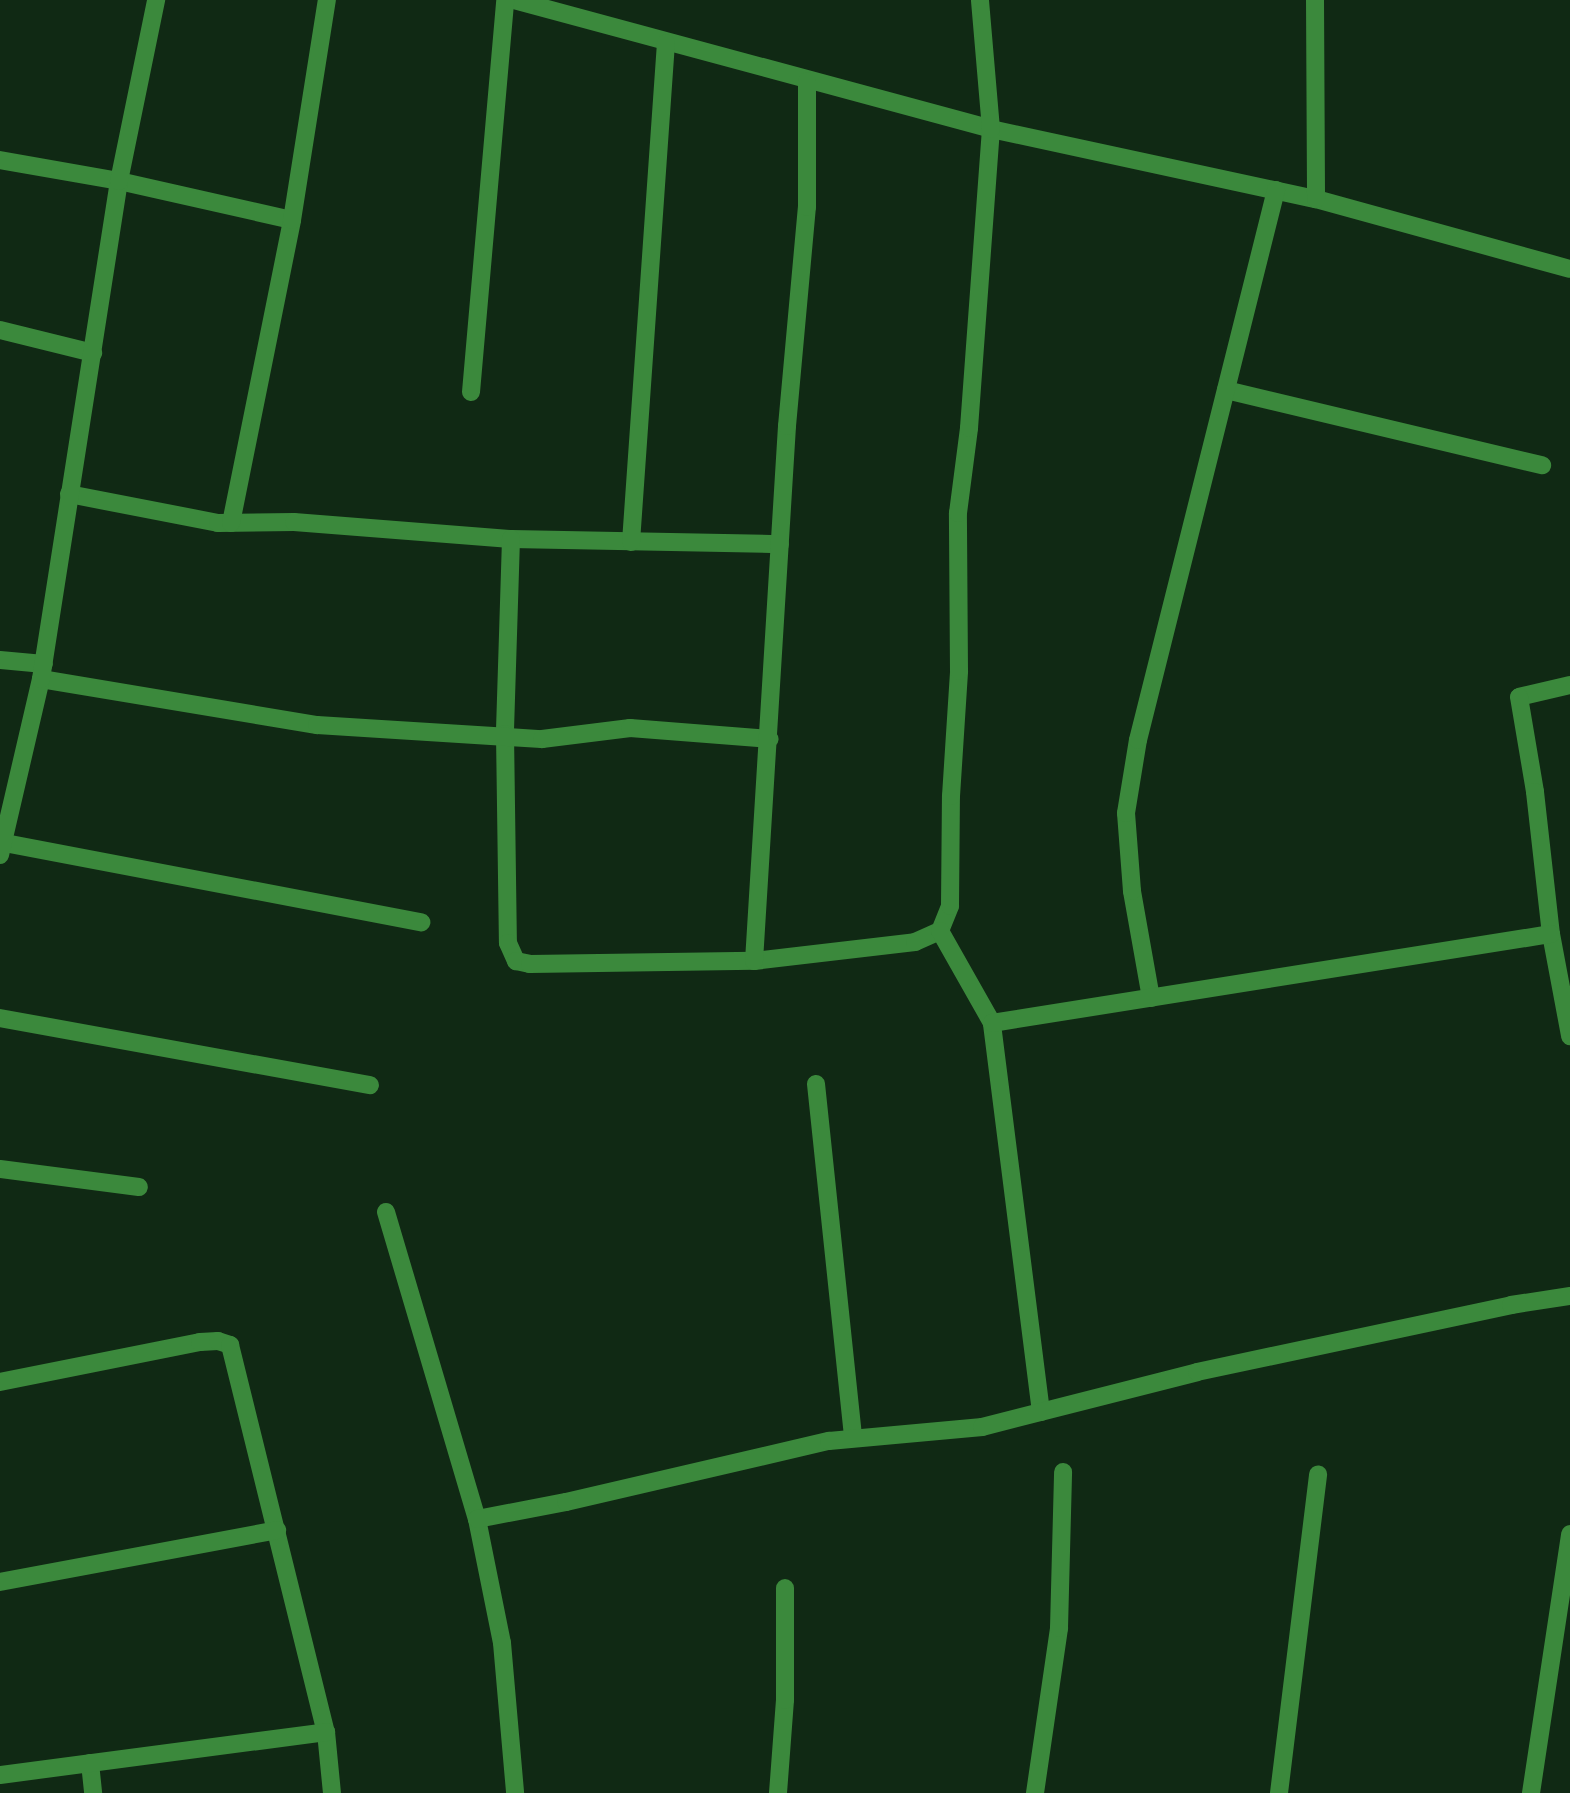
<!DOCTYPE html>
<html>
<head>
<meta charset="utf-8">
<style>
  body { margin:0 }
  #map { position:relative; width:1570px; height:1793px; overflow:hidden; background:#102914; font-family:"DejaVu Sans",sans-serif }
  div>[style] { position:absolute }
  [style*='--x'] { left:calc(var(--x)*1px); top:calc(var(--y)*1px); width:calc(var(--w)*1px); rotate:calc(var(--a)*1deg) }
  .minor>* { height:18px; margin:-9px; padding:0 9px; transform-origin:9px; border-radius:9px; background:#3b893c }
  span { translate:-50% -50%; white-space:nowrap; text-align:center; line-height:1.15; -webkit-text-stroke:5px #102914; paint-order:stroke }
</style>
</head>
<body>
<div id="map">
  <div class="minor">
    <i style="--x:514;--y:0;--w:494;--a:15.1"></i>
    <i style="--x:991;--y:129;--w:332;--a:12.2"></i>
    <i style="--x:1316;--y:199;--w:263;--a:15.4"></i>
    <i style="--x:1315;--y:0;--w:199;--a:89.7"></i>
    <i style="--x:0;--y:160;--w:121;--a:10"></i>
    <i style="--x:119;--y:181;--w:177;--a:12.7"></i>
    <i style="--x:0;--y:330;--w:96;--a:13.9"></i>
    <i style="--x:1226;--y:390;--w:325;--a:13.4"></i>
    <i style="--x:471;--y:392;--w:393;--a:-85"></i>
    <i style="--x:69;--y:494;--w:152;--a:11"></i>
    <i style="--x:218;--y:523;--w:76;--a:-0.8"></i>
    <i style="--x:294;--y:522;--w:218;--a:4.5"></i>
    <i style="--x:511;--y:539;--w:269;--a:1.1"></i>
    <i style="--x:231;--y:523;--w:309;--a:-78.6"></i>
    <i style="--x:292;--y:220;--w:223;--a:-81"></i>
    <i style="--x:511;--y:539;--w:195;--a:91.8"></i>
    <i style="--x:505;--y:734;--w:209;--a:89.2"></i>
    <i style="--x:508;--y:943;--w:20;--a:66"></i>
    <i style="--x:516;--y:961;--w:14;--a:12"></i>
    <i style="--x:530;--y:964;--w:224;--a:-0.8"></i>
    <i style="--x:754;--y:961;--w:162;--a:-6.7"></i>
    <i style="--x:915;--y:942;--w:27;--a:-24"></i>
    <i style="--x:940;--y:931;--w:27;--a:-68"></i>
    <i style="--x:950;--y:906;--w:110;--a:-89.5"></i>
    <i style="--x:951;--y:796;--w:125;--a:-86.3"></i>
    <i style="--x:959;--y:671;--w:158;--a:-90.4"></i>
    <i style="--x:958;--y:513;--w:86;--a:-82.6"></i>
    <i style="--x:969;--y:428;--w:300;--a:-85.8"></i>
    <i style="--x:991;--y:129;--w:129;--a:-94.9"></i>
    <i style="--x:631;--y:542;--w:500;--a:-85.99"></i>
    <i style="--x:0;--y:660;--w:44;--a:5.2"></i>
    <i style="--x:41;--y:679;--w:280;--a:9.5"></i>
    <i style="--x:317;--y:725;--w:225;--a:3.6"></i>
    <i style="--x:542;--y:739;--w:89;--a:-7.1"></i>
    <i style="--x:630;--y:728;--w:140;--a:4.5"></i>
    <i style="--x:1570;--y:685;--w:52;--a:166.8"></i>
    <i style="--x:1519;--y:697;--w:96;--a:80.4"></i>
    <i style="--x:1535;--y:792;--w:143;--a:83.6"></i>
    <i style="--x:1551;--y:934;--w:104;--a:79.4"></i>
    <i style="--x:0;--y:842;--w:429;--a:10.8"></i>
    <i style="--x:0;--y:855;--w:181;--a:-76.9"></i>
    <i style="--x:41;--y:679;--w:504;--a:-81.1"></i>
    <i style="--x:119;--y:181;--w:185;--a:-78.4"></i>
    <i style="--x:940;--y:931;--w:106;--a:60.5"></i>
    <i style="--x:754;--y:961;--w:536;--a:-86.47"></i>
    <i style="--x:787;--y:426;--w:220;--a:-84.8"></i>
    <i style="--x:807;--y:207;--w:126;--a:-90"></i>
    <i style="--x:1151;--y:998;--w:109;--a:-100.1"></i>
    <i style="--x:1132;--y:891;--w:78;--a:-94.4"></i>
    <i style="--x:1126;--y:813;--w:74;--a:-80.7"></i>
    <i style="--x:1138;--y:740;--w:567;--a:-75.91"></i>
    <i style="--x:0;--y:1018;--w:376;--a:10.3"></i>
    <i style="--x:816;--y:1084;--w:356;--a:84"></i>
    <i style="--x:0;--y:1169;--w:140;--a:7.4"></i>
    <i style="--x:386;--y:1212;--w:320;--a:73.5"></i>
    <i style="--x:477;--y:1519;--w:126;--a:78.6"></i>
    <i style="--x:502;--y:1643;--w:151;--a:85"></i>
    <i style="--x:0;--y:1382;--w:204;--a:-11.3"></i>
    <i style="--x:200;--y:1342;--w:18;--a:-3"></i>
    <i style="--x:218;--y:1341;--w:13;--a:18"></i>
    <i style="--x:230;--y:1345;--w:399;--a:76.1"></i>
    <i style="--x:326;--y:1732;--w:61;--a:84.4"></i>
    <i style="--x:1041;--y:1412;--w:392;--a:-97.2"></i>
    <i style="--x:992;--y:1023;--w:566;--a:-9.05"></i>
    <i style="--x:477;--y:1519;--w:91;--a:-10.8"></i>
    <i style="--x:566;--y:1502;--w:270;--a:-13.1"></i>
    <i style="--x:829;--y:1441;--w:154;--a:-5.2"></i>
    <i style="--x:982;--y:1427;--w:222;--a:-14.3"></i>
    <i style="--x:1197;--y:1372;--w:321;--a:-12"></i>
    <i style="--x:1511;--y:1305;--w:60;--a:-8.7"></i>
    <i style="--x:0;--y:1582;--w:282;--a:-10.6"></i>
    <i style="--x:90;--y:1763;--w:30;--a:84"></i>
    <i style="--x:0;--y:1775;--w:329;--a:-7.5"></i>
    <i style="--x:778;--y:1793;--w:93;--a:-85.7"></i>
    <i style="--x:785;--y:1700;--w:112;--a:-90"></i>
    <i style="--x:1035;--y:1793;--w:167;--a:-81.7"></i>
    <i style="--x:1059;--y:1628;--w:156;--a:-88.5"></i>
    <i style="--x:1279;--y:1793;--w:321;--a:-83"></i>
    <i style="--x:1531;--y:1793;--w:262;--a:-81.4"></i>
  </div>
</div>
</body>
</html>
